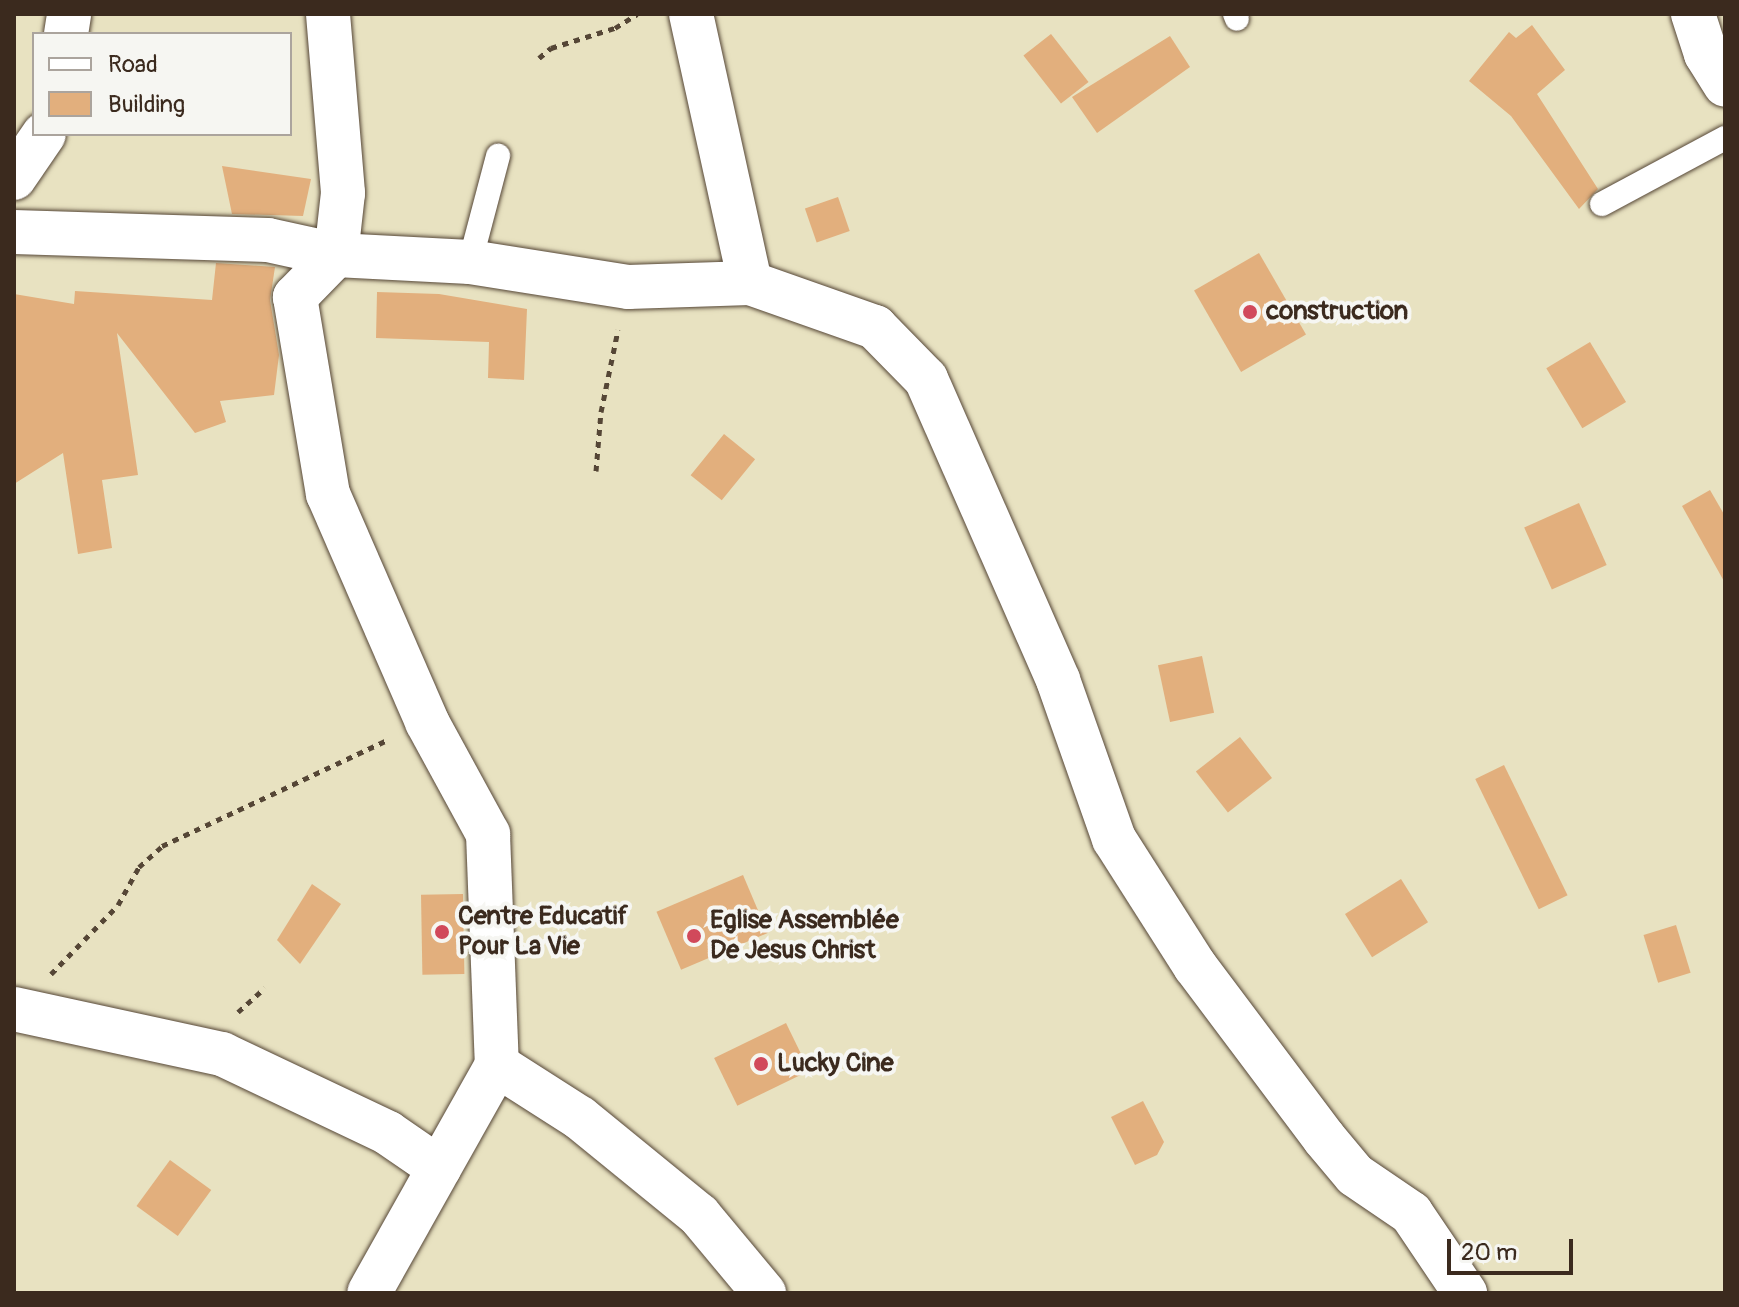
<!DOCTYPE html>
<html>
<head>
<meta charset="utf-8">
<style>
  body { margin:0 }
  #map { position:relative; width:1739px; height:1307px; overflow:hidden; background:#e8e2c1; font-family:Pangolin,sans-serif }
  div>[style] { position:absolute }
  [style*='--x'] { left:calc(var(--x)*1px); top:calc(var(--y)*1px); width:calc(var(--w)*1px); rotate:calc(var(--a)*1deg) }
  .building>* { inset:0; background:#e2af7d; transform-origin:0 0 }
  .path>* { height:5px; margin-top:-2.5px; transform-origin:0; background:repeating-linear-gradient(90deg,#554636 0 6px,transparent 0 12px) }
  .roads { filter:drop-shadow(0 0 2px #554636) drop-shadow(0 0 2px #554636) }
  .lane>* { height:24px; margin:-12px; padding:0 12px; transform-origin:12px; border-radius:12px; background:#fff }
  .street>* { height:44px; margin:-22px; padding:0 22px; transform-origin:22px; border-radius:22px; background:#fff }
  .dots>* { width:22px; height:22px; translate:-50% -50%; box-sizing:border-box; border:4px solid #f6f6f2; border-radius:50% }
  span { translate:-50% -50%; white-space:nowrap; text-align:center; line-height:1.15; -webkit-text-stroke:8px #f6f6f2; paint-order:stroke }
  .poi-label { font-size:26px; color:#3b2a1e; font-weight:700 }
  .left { translate:0 -50%; text-align:left }
  .frame { position:absolute; inset:0; border:16px solid #3b2a1e; pointer-events:none }
  .legend { position:absolute; left:32px; top:32px; width:260px; height:104px; box-sizing:border-box; background:#f6f6f2; border:2px solid #aba49d; margin:0; padding:10px 14px; list-style:none; font-size:24px; color:#3b2a1e }
  .legend li { display:flex; align-items:center; gap:16px; height:40px }
  .legend b { width:40px; border:2px solid #aba49d }
  .scale { position:absolute; left:1447px; top:1239px; width:126px; height:36px; box-sizing:border-box; border:4px solid #3b2a1e; border-top:0; padding-left:10px; font-size:24px; line-height:28px; white-space:nowrap; color:#3b2a1e; -webkit-text-stroke:6px #f6f6f2; paint-order:stroke }
</style>
</head>
<body>
<div id="map">
  <div class="building">
    <i style="clip-path:polygon(1532px 25px,1565px 70px,1537px 94px,1598px 189px,1579px 209px,1511px 116px,1469px 81px,1509px 32px,1516px 38px)"></i>
    <i style="left:1051px;top:34px;width:61px;height:35px;rotate:52deg"></i>
    <i style="clip-path:polygon(1170px 36px,1190px 67px,1097px 133px,1072px 97px)"></i>
    <i style="clip-path:polygon(222px 166px,311px 179px,303px 216px,232px 214px)"></i>
    <i style="left:838px;top:197px;width:36px;height:35px;rotate:71deg"></i>
    <i style="left:1259px;top:253px;width:94px;height:75px;rotate:60deg"></i>
    <i style="clip-path:polygon(216px 263px,275px 267px,270px 300px,279px 355px,274px 395px,220px 401px,226px 422px,195px 433px,117px 333px,138px 475px,102px 480px,112px 548px,78px 554px,63px 453px,14px 484px,14px 294px,74px 304px,75px 291px,212px 300px)"></i>
    <i style="clip-path:polygon(377px 292px,439px 294px,527px 309px,524px 380px,488px 378px,489px 342px,376px 338px)"></i>
    <i style="left:1590px;top:342px;width:70px;height:51px;rotate:59deg"></i>
    <i style="left:724px;top:434px;width:40px;height:53px;rotate:39deg"></i>
    <i style="clip-path:polygon(1710px 490px,1725px 516px,1725px 583px,1682px 506px)"></i>
    <i style="left:1579px;top:503px;width:68px;height:60px;rotate:66deg"></i>
    <i style="left:1202px;top:656px;width:58px;height:45px;rotate:78deg"></i>
    <i style="left:1240px;top:737px;width:52px;height:56px;rotate:52deg"></i>
    <i style="left:1504px;top:765px;width:145px;height:32px;rotate:64deg"></i>
    <i style="left:743px;top:875px;width:63px;height:94px;rotate:67deg"></i>
    <i style="left:1401px;top:879px;width:51px;height:66px;rotate:58deg"></i>
    <i style="clip-path:polygon(312px 884px,341px 904px,300px 964px,277px 940px)"></i>
    <i style="left:463px;top:894px;width:80px;height:42px;rotate:89deg"></i>
    <i style="left:1676px;top:925px;width:50px;height:34px;rotate:73deg"></i>
    <i style="left:786px;top:1023px;width:53px;height:80px;rotate:64deg"></i>
    <i style="clip-path:polygon(1143px 1101px,1164px 1142px,1157px 1155px,1135px 1165px,1111px 1117px)"></i>
    <i style="left:170px;top:1160px;width:51px;height:57px;rotate:36deg"></i>
  </div>
  <div class="path">
    <i style="--x:539;--y:58;--w:16;--a:-40"></i>
    <i style="--x:551;--y:48;--w:67;--a:-17.4"></i>
    <i style="--x:615;--y:28;--w:26;--a:-32"></i>
    <i style="--x:596;--y:471;--w:59;--a:-85.2"></i>
    <i style="--x:601;--y:412;--w:84;--a:-78.3"></i>
    <i style="--x:51;--y:974;--w:96;--a:-45.8"></i>
    <i style="--x:118;--y:905;--w:43;--a:-61.1"></i>
    <i style="--x:139;--y:867;--w:31;--a:-42"></i>
    <i style="--x:162;--y:846;--w:251;--a:-25.2"></i>
    <i style="--x:238;--y:1012;--w:36;--a:-42"></i>
  </div>
  <div class="roads">
    <div class="lane">
      <i style="--x:1235;--y:14;--w:5;--a:68"></i>
      <i style="--x:1602;--y:204;--w:140;--a:-28.2"></i>
      <i style="--x:470;--y:262;--w:110;--a:-75.2"></i>
    </div>
    <div class="street">
      <i style="--x:328;--y:14;--w:180;--a:85.2"></i>
      <i style="--x:343;--y:193;--w:62;--a:96.4"></i>
      <i style="--x:336;--y:255;--w:59;--a:134.3"></i>
      <i style="--x:295;--y:297;--w:200;--a:80.5"></i>
      <i style="--x:328;--y:494;--w:249;--a:66.5"></i>
      <i style="--x:427;--y:722;--w:128;--a:61.4"></i>
      <i style="--x:488;--y:834;--w:231;--a:87.8"></i>
      <i style="--x:497;--y:1065;--w:261;--a:119.3"></i>
      <i style="--x:691;--y:14;--w:275;--a:77.6"></i>
      <i style="--x:1693;--y:14;--w:42;--a:72"></i>
      <i style="--x:1706;--y:54;--w:36;--a:58"></i>
      <i style="--x:66;--y:34;--w:20;--a:-81"></i>
      <i style="--x:14;--y:178;--w:53;--a:-55.7"></i>
      <i style="--x:14;--y:232;--w:254;--a:1.8"></i>
      <i style="--x:268;--y:240;--w:70;--a:12.4"></i>
      <i style="--x:336;--y:255;--w:134;--a:3"></i>
      <i style="--x:470;--y:262;--w:160;--a:9"></i>
      <i style="--x:628;--y:287;--w:122;--a:-1.9"></i>
      <i style="--x:750;--y:283;--w:133;--a:19.4"></i>
      <i style="--x:875;--y:327;--w:73;--a:45.6"></i>
      <i style="--x:926;--y:379;--w:329;--a:66.3"></i>
      <i style="--x:1058;--y:680;--w:169;--a:70.6"></i>
      <i style="--x:1114;--y:839;--w:151;--a:57.5"></i>
      <i style="--x:1195;--y:966;--w:215;--a:53.1"></i>
      <i style="--x:1324;--y:1138;--w:48;--a:50"></i>
      <i style="--x:1355;--y:1175;--w:68;--a:34.2"></i>
      <i style="--x:1411;--y:1213;--w:97;--a:56"></i>
      <i style="--x:14;--y:1009;--w:213;--a:12.2"></i>
      <i style="--x:222;--y:1054;--w:184;--a:25.4"></i>
      <i style="--x:388;--y:1133;--w:62;--a:34.5"></i>
      <i style="--x:497;--y:1065;--w:98;--a:32.6"></i>
      <i style="--x:580;--y:1118;--w:154;--a:39.2"></i>
      <i style="--x:699;--y:1215;--w:102;--a:50.2"></i>
    </div>
  </div>
  <div class="dots">
    <i style="left:1250px;top:312px;background:#d1495b"></i>
    <i style="left:442px;top:932px;background:#d1495b"></i>
    <i style="left:694px;top:936px;background:#d1495b"></i>
    <i style="left:761px;top:1064px;background:#d1495b"></i>
  </div>
  <div class="poi-label">
    <span class="left" style="left:1266px;top:312px">construction</span>
    <span class="left" style="left:458px;top:932px">Centre Educatif<br>Pour La Vie</span>
    <span class="left" style="left:710px;top:936px">Eglise Assemblée<br>De Jesus Christ</span>
    <span class="left" style="left:777px;top:1064px">Lucky Cine</span>
  </div>
  <div class="frame"></div>
  <ul class="legend">
  <li><b style="height:10px;background:#fff"></b>Road</li>
  <li><b style="height:22px;background:#e2af7d"></b>Building</li>
  </ul>
  <div class="scale">20 m</div>
</div>
</body>
</html>
